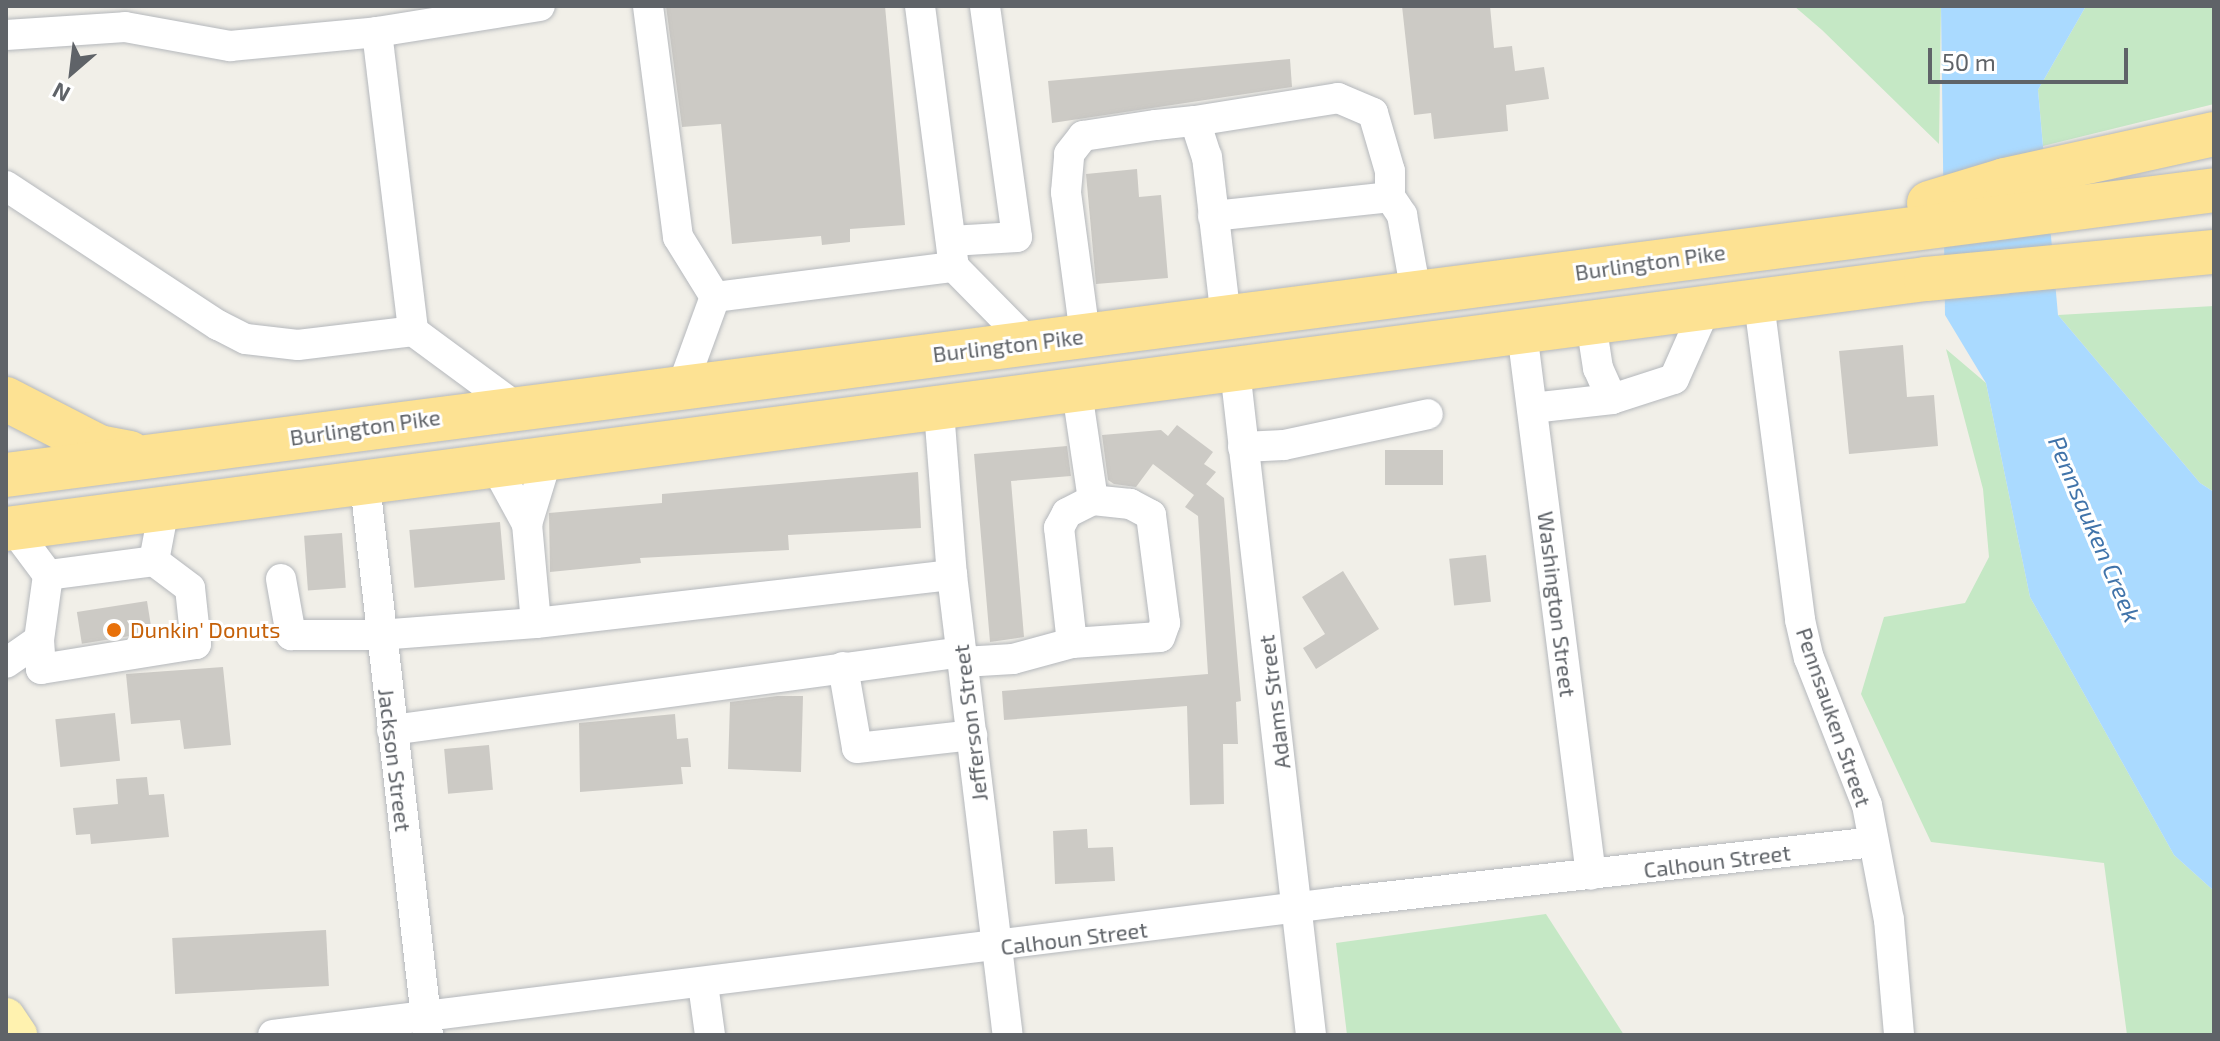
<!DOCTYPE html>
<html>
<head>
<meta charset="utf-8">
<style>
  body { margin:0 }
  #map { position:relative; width:2220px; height:1041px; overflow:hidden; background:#f1efe8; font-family:"Exo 2",sans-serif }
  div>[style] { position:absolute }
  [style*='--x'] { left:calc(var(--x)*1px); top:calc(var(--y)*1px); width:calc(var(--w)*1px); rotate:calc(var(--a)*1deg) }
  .green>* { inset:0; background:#c5e8c5 }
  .water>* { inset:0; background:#aadaff }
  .building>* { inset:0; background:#cccac5; transform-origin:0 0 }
  .roads { filter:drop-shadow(0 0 2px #b5b8bc) drop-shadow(0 0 2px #b5b8bc) }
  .minor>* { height:30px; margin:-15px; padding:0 15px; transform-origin:15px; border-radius:15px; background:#fff }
  .major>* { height:38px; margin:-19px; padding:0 19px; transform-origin:19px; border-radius:19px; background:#fff2af }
  .highway>* { height:44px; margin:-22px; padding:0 22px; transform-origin:22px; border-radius:22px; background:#fde293 }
  .dots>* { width:22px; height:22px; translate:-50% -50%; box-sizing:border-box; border:4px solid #fff; border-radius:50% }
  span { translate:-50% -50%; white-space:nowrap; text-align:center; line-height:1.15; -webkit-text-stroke:6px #fff; paint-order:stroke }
  .street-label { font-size:22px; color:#5f6368 }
  .food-label { font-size:22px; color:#c56008 }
  .left { translate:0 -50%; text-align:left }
  .water-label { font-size:24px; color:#4174aa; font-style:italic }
  .frame { position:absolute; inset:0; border:8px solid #5f6368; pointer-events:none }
  .north { position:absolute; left:32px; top:32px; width:80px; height:80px; -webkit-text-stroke:6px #fff; paint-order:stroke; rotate:208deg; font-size:22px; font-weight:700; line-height:32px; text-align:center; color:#5f6368 }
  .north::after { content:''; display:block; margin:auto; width:28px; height:36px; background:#5f6368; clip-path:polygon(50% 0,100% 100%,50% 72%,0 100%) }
  .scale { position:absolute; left:1928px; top:48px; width:200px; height:36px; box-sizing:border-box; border:4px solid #5f6368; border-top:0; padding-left:10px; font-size:24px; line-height:28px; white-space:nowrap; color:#5f6368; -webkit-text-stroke:6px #fff; paint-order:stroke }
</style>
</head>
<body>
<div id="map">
  <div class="green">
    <i style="clip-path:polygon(1794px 6px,1941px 6px,1939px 144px,1822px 30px)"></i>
    <i style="clip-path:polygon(2086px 6px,2214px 6px,2214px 104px,2043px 146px,2038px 90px)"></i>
    <i style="clip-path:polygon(2214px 306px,2214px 492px,2200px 483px,2058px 315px)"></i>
    <i style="clip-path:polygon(1946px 349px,1986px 383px,2030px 597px,2174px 855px,2214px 891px,2214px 1035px,2127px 1035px,2104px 863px,1931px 842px,1861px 694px,1884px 617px,1965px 603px,1989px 557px,1983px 489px)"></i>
    <i style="clip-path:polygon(1546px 914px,1624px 1035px,1347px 1035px,1336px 943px)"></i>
  </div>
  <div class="water">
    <i style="clip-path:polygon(1941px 6px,2086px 6px,2038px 90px,2058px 315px,2200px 483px,2214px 492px,2214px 891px,2174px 855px,2030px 597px,1986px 383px,1945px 315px)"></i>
  </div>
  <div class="building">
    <i style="clip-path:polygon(666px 6px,885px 6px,905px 225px,850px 229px,850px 242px,822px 245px,821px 236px,732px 244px,721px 124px,682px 127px)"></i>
    <i style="clip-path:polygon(1402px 6px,1490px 6px,1494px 48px,1512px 46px,1515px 71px,1544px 67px,1549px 99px,1506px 105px,1508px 131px,1434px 139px,1431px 113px,1414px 115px)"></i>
    <i style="clip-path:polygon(1290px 59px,1292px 87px,1052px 123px,1048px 81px)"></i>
    <i style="clip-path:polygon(1137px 169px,1139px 197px,1161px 195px,1168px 278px,1096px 284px,1086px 174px)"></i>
    <i style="clip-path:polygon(1903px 345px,1907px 397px,1934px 395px,1938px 446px,1849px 454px,1839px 351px)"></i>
    <i style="clip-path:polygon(1177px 425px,1213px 452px,1204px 464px,1216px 472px,1206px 484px,1224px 498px,1241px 701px,1236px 702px,1238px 744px,1223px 744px,1224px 804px,1190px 805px,1187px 706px,1004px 720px,1002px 691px,1208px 674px,1198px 516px,1185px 507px,1194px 495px,1153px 464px,1136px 487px,1114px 484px,1108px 480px,1102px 435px,1161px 430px,1168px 436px)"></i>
    <i style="clip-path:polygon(1067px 446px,1071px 476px,1011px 481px,1024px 637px,990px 642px,974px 454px)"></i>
    <i style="left:1385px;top:450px;width:58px;height:35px"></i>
    <i style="clip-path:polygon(918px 472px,921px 528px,788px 535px,789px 550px,640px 558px,641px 563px,550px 572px,549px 513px,662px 503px,662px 494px)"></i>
    <i style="left:500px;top:522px;width:58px;height:91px;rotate:85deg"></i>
    <i style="left:342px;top:533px;width:55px;height:38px;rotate:86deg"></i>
    <i style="left:1486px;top:555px;width:47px;height:37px;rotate:84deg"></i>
    <i style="clip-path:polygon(1343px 571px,1379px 629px,1316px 669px,1303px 648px,1325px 634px,1302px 597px)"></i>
    <i style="left:147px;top:601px;width:32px;height:71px;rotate:81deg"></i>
    <i style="clip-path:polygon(223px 667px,231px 745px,184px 749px,180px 720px,131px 724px,126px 674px)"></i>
    <i style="clip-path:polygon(777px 696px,803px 696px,801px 772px,728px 769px,730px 702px)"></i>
    <i style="left:115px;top:713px;width:48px;height:60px;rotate:84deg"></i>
    <i style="clip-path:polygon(675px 714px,677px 739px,688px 738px,691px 767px,681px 767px,683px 784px,580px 792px,579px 723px)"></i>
    <i style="left:489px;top:745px;width:45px;height:45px;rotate:85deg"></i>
    <i style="clip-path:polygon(147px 777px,149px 795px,164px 794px,169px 837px,91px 844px,90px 834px,76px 835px,73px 808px,118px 804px,116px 779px)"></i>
    <i style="clip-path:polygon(1087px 829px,1088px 848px,1113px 847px,1115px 881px,1055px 884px,1053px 831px)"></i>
    <i style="left:326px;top:930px;width:56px;height:154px;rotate:87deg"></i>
  </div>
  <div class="roads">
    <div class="minor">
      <i style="--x:648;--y:6;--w:233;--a:82.6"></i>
      <i style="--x:678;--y:237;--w:70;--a:58.3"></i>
      <i style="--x:920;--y:6;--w:263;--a:82.6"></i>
      <i style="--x:954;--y:267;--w:105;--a:45.4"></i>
      <i style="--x:377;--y:32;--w:301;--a:83.1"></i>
      <i style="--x:6;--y:35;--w:119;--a:-3.8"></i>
      <i style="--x:125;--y:27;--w:107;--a:10.3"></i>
      <i style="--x:230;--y:46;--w:148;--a:-5.4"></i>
      <i style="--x:377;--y:32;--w:165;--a:-9.1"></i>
      <i style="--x:1195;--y:121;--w:145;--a:-9.1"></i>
      <i style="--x:1338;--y:98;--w:38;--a:23"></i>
      <i style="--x:1373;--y:113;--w:60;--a:73.7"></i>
      <i style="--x:1390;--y:171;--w:26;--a:90"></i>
      <i style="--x:1390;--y:197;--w:22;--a:56"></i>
      <i style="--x:1402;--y:215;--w:79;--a:79.8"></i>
      <i style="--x:6;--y:186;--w:254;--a:33.3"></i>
      <i style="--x:218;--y:325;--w:31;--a:27"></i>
      <i style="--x:246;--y:339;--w:52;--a:6.6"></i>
      <i style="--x:298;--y:345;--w:116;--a:-6.9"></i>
      <i style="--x:413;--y:331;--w:128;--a:36.4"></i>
      <i style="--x:1213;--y:216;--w:178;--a:-6.1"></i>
      <i style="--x:951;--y:241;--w:66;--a:-3.5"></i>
      <i style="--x:1017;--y:237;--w:233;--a:-97.9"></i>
      <i style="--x:715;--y:297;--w:241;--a:-7.2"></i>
      <i style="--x:1759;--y:303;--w:320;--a:82.6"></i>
      <i style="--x:1800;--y:620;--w:39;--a:77"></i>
      <i style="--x:1809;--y:658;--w:158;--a:68.5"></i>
      <i style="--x:1867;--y:805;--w:117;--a:79.2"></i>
      <i style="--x:1889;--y:920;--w:115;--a:85"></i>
      <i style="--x:1591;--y:323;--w:46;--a:81.2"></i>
      <i style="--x:1598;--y:368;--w:34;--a:66"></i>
      <i style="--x:1522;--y:332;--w:547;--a:82.76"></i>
      <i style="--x:1085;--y:335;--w:144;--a:-97.6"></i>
      <i style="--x:1066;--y:192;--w:38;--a:-85"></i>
      <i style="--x:1069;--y:154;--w:23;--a:-52"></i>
      <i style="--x:1083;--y:136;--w:74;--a:-8.6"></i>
      <i style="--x:1156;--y:125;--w:39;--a:-6"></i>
      <i style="--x:1195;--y:121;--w:38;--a:72"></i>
      <i style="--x:1207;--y:157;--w:162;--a:83.3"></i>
      <i style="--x:1235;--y:370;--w:669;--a:83.48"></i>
      <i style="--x:682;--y:387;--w:96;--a:-69.9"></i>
      <i style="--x:1532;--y:408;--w:81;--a:-6.4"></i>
      <i style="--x:1612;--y:399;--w:65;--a:-17.9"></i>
      <i style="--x:1674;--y:379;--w:77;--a:-66.1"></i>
      <i style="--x:939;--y:411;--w:165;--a:85.5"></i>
      <i style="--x:952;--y:575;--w:463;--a:83.1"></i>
      <i style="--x:1243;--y:447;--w:41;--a:-2.8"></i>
      <i style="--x:1284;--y:445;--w:147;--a:-12.1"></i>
      <i style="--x:497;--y:469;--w:63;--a:61.4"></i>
      <i style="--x:365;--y:484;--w:555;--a:83.48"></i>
      <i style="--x:13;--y:528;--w:59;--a:53.3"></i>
      <i style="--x:281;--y:579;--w:57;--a:79.9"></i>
      <i style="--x:291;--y:635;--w:88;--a:0"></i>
      <i style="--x:379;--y:635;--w:157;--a:-4.4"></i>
      <i style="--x:536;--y:623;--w:419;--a:-6.6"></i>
      <i style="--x:536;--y:623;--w:99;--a:-95.2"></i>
      <i style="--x:527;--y:524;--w:65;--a:-73"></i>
      <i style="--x:39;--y:640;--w:29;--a:86"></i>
      <i style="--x:41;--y:669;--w:157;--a:-9.2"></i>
      <i style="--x:196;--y:644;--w:56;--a:-96.1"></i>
      <i style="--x:190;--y:588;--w:45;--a:-143.1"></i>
      <i style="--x:1072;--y:643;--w:88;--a:-3.9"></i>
      <i style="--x:1160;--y:637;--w:15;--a:-70"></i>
      <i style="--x:1165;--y:623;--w:109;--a:-97.4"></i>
      <i style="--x:1151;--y:515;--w:24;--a:-152"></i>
      <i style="--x:1130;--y:504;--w:37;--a:-174"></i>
      <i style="--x:963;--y:662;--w:50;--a:-3.4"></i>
      <i style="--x:1013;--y:659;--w:61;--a:-15.2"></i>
      <i style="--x:1072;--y:643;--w:116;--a:-96.4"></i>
      <i style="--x:1059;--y:528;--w:17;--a:-62"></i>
      <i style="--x:1067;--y:513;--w:29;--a:-27"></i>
      <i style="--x:1093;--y:500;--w:110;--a:-98.4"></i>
      <i style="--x:6;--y:663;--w:40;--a:-34.9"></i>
      <i style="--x:39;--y:640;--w:66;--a:-82.1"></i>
      <i style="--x:48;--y:575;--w:107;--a:-7.5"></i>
      <i style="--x:154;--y:561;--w:54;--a:-79.3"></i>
      <i style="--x:843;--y:667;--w:82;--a:80.2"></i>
      <i style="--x:857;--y:748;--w:116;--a:-6.4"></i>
      <i style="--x:392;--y:730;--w:575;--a:-7.79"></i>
      <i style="--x:703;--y:984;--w:51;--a:82.2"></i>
      <i style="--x:273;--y:1035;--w:1074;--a:-7.11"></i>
      <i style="--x:1339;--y:902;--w:538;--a:-6.4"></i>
    </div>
    <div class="major">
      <i style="--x:6;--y:1017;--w:22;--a:56"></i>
    </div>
    <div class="highway">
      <i style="--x:1929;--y:203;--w:79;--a:-16.8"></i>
      <i style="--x:2005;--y:180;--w:214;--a:-12.4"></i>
      <i style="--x:6;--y:399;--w:105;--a:27.3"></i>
      <i style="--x:99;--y:447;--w:31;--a:11"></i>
      <i style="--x:6;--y:475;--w:2226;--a:-7.35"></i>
      <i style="--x:6;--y:529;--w:1936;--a:-7.42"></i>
      <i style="--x:1926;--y:279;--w:289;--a:-5.4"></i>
    </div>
  </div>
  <div class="dots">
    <i style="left:114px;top:630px;background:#e8710a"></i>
  </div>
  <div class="street-label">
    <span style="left:1650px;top:262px;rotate:-8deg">Burlington Pike</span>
    <span style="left:1008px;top:345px;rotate:-7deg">Burlington Pike</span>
    <span style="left:365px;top:427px;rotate:-8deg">Burlington Pike</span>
    <span style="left:1557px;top:604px;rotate:83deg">Washington Street</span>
    <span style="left:1274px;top:702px;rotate:-97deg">Adams Street</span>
    <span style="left:1834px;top:717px;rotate:71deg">Pennsauken Street</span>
    <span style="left:970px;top:723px;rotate:-97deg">Jefferson Street</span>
    <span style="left:395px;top:760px;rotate:83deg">Jackson Street</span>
    <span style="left:1717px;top:861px;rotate:-7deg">Calhoun Street</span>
    <span style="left:1074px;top:938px;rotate:-7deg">Calhoun Street</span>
  </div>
  <div class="food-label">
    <span class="left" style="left:130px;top:630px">Dunkin' Donuts</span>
  </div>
  <div class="water-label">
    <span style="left:2095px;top:529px;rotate:67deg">Pennsauken Creek</span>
  </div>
  <div class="frame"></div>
  <div class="north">N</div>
  <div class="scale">50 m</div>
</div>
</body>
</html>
